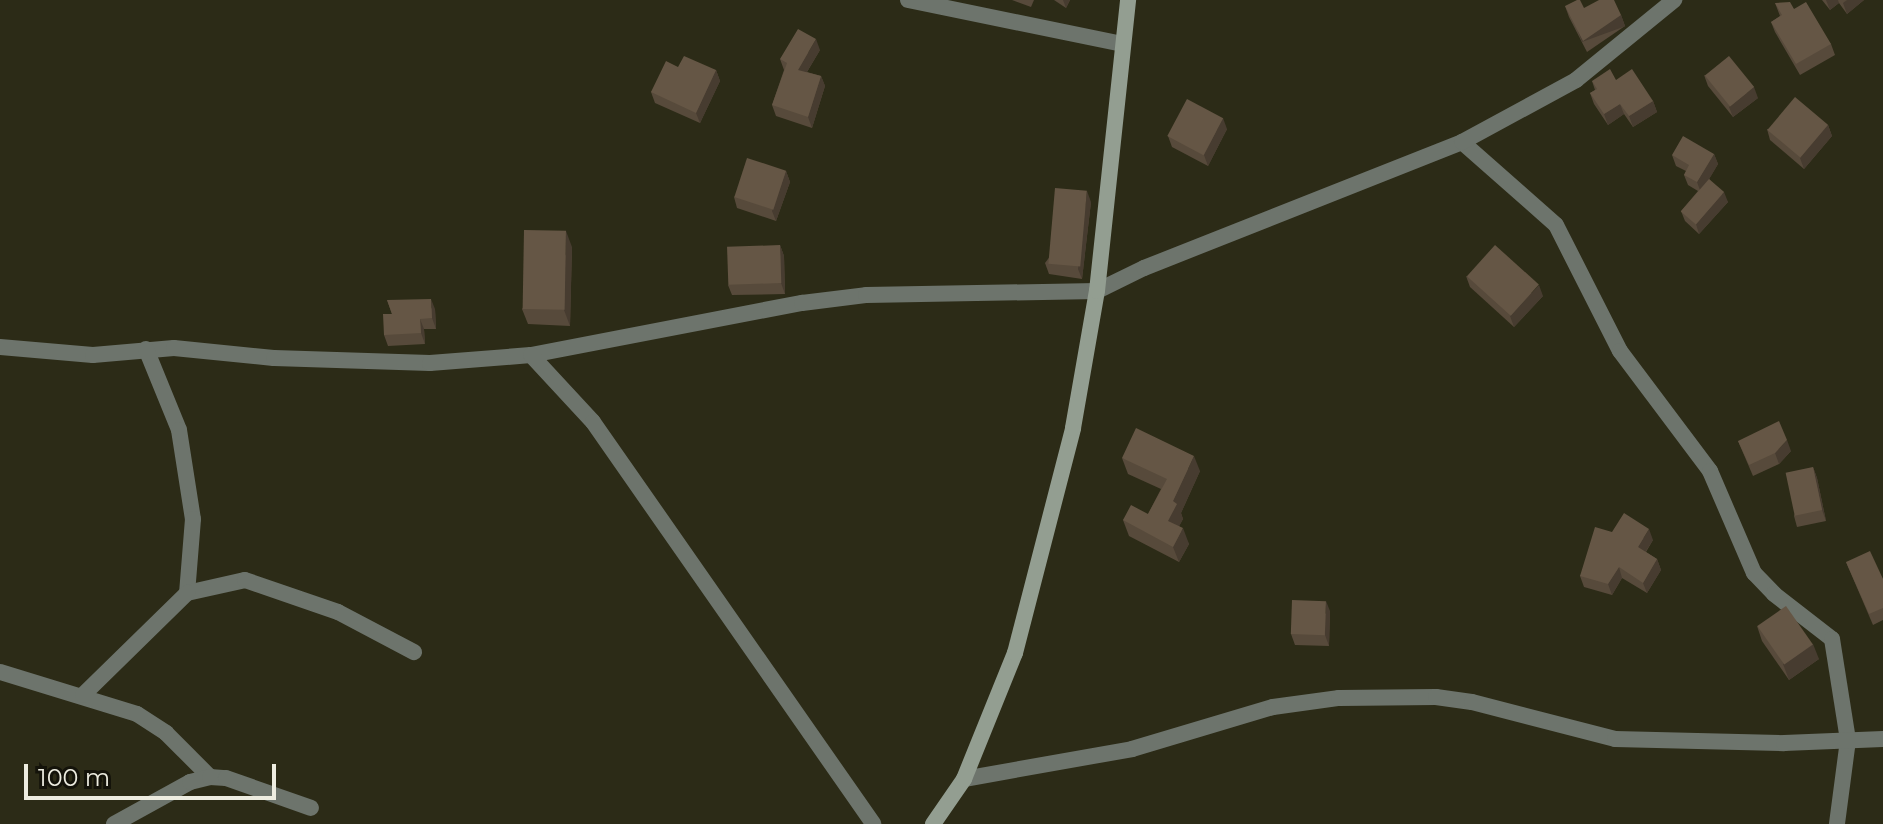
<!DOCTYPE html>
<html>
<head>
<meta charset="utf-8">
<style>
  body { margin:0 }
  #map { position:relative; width:1883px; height:824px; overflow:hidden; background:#2c2b17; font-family:Montserrat,sans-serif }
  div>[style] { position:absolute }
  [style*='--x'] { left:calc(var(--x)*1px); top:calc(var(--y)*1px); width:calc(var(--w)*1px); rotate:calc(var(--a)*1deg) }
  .minor>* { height:16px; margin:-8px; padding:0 8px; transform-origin:8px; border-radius:8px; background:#6d746c }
  .secondary>* { height:16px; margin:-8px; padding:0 8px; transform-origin:8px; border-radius:8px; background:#939e91 }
  .wall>* { inset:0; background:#574a3b }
  .shaded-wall>* { inset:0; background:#473c30; transform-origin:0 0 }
  .building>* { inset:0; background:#655645; transform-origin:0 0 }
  span { translate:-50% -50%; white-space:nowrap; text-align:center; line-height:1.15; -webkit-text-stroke:6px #14130a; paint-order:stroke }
  .scale { position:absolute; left:24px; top:764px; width:252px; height:36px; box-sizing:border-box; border:4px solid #edece0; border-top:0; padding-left:10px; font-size:24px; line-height:28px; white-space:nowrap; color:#edece0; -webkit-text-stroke:6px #14130a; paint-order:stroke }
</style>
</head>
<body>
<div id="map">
  <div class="minor">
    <i style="--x:908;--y:0;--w:219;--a:11.6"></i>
    <i style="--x:1462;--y:142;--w:125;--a:41.4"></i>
    <i style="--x:1556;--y:225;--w:141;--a:63.1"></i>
    <i style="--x:1620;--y:351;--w:150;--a:53.1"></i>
    <i style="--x:1710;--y:471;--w:111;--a:66.7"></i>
    <i style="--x:1754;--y:573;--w:29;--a:46"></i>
    <i style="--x:1774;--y:594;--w:73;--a:37.8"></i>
    <i style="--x:1832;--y:639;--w:102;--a:81"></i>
    <i style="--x:1848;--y:740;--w:85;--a:97.5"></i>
    <i style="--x:0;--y:347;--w:93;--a:4.9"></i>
    <i style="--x:93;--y:355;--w:81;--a:-4.9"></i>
    <i style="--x:174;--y:348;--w:100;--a:5.7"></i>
    <i style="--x:274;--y:358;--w:156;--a:1.8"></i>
    <i style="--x:430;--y:363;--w:101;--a:-4.5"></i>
    <i style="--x:531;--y:355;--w:276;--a:-10.9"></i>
    <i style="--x:802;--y:303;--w:64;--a:-7.1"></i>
    <i style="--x:866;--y:295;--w:231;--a:-1"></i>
    <i style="--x:1097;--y:291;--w:52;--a:-26.1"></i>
    <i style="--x:1144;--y:268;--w:342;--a:-21.6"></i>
    <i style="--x:1462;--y:142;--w:130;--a:-28.5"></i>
    <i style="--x:1576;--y:80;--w:127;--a:-39.2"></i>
    <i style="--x:146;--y:349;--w:87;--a:67.8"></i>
    <i style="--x:179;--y:430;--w:90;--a:81.1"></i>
    <i style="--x:193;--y:519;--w:74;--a:94.6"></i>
    <i style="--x:187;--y:593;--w:59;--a:-12.6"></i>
    <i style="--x:245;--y:580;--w:98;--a:19"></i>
    <i style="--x:338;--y:612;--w:86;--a:27.8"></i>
    <i style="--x:531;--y:355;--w:91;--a:47.2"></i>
    <i style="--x:593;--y:422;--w:490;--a:55.1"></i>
    <i style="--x:0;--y:672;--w:143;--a:17"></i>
    <i style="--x:137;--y:714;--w:35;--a:33"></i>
    <i style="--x:166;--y:733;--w:62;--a:45"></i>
    <i style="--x:83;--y:695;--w:146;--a:-44.4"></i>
    <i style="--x:964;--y:779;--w:171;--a:-10.1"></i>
    <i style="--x:1132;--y:749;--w:147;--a:-16.6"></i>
    <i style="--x:1273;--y:707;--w:67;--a:-7.8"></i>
    <i style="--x:1339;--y:698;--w:97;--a:-0.6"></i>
    <i style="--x:1436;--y:697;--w:36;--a:8"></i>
    <i style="--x:1472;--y:702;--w:148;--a:14.5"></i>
    <i style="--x:1615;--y:739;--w:169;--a:1.4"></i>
    <i style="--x:1784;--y:743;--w:99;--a:-2.3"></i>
    <i style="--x:114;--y:824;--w:87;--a:-28.9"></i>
    <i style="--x:190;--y:782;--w:21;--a:-14"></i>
    <i style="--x:210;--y:777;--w:16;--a:4"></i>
    <i style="--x:226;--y:778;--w:90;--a:19.4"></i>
  </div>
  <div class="secondary">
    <i style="--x:933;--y:824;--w:55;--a:-55.4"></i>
    <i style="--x:964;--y:779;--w:136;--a:-68"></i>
    <i style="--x:1015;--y:653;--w:232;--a:-75.5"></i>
    <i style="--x:1073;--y:428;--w:139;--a:-80.1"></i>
    <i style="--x:1097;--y:291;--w:293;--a:-83.9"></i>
  </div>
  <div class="wall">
    <i style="clip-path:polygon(1012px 0,1034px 0,1031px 7px)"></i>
    <i style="clip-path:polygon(1054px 0,1070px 0,1066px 8px)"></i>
    <i style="clip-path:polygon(1822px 0,1864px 0,1847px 14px,1839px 3px,1830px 10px)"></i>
    <i style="clip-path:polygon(1775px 3px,1794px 9px,1831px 44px,1835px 55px,1800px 75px,1775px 32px,1771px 22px,1780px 16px)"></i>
    <i style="clip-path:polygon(1565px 6px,1584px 8px,1621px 15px,1625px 26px,1587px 52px,1569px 17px)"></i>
    <i style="clip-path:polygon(820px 50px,807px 72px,821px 76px,825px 86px,812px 128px,776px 116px,772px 105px,784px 70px,780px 59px)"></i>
    <i style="clip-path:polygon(678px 67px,716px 70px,720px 81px,700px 123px,655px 103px,651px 92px)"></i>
    <i style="clip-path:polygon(1704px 75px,1758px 98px,1733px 117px,1708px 86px)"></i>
    <i style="clip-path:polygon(1616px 80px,1653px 101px,1657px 112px,1633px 127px,1624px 114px,1608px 125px,1594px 104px,1590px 93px,1595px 90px,1592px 81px)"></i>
    <i style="clip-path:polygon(1828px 125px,1832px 136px,1804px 169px,1770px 140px,1767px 129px)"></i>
    <i style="clip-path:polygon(1227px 129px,1208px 166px,1172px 147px,1168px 136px)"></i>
    <i style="clip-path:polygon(1714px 154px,1718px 164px,1709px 179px,1728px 202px,1699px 234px,1685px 221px,1681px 211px,1698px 191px,1688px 185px,1684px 175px,1686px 171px,1676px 166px,1672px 155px)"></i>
    <i style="clip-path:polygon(786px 171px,790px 182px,776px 221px,737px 208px,734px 197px)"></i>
    <i style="clip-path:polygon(1091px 202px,1082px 279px,1049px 274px,1045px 263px)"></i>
    <i style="clip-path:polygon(780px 245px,784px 256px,785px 294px,732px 295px,728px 285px)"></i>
    <i style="clip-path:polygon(572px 247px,570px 326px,528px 324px,522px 309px)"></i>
    <i style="clip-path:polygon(1466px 276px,1543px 296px,1514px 327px,1470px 287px)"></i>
    <i style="clip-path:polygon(387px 300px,435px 309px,436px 329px,424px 329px,425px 344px,388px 346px,384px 335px,392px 314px)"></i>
    <i style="clip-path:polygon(1738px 441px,1791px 451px,1779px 464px,1753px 476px)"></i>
    <i style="clip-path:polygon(1122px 458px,1200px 471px,1181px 513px,1183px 519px,1179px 526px,1189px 544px,1179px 562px,1129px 536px,1123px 520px,1148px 514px,1161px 489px,1128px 474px)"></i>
    <i style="clip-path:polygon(1813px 467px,1817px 478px,1826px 521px,1797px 527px,1794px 516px)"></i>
    <i style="clip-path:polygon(1612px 532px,1653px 540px,1646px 552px,1657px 559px,1661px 570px,1647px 593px,1622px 578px,1612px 595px,1584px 587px,1580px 576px)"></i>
    <i style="clip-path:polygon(1846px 562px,1883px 579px,1883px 620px,1873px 625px)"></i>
    <i style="clip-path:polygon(1330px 611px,1329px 646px,1295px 645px,1291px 634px)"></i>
    <i style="clip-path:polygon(1757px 626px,1819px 659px,1789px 680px,1762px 641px)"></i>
  </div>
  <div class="shaded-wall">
    <i style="clip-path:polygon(1063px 0,1070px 0,1066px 8px)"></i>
    <i style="clip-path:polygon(1826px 0,1838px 0,1839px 3px,1830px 10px)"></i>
    <i style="clip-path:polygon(1847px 0,1864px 0,1847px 14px,1843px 3px)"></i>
    <i style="left:1621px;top:15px;width:12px;height:46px;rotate:70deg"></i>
    <i style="clip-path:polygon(816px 39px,820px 50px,802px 80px,798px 70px)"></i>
    <i style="clip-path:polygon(716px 70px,720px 81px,700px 123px,696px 113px)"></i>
    <i style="clip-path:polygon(821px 76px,825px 86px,812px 128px,808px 117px)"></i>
    <i style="clip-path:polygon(1754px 87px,1758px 98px,1733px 117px,1729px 107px)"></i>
    <i style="clip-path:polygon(1653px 101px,1657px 112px,1633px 127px,1629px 116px)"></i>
    <i style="clip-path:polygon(1620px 104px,1624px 114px,1608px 125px,1604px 114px)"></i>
    <i style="clip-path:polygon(1223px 118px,1227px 129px,1208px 166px,1204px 155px)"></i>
    <i style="clip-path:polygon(1828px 125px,1832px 136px,1804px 169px,1800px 158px)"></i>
    <i style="clip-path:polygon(1714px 154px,1718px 164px,1701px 193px,1697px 182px)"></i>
    <i style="clip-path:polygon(786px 171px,790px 182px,776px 221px,772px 211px)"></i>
    <i style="clip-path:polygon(1087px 191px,1091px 202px,1082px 279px,1078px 269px)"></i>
    <i style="clip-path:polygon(1724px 192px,1728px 202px,1699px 234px,1696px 224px)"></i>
    <i style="clip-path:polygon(566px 231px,572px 247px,570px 326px,564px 310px)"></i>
    <i style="clip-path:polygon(780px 245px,784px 256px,785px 294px,781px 283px)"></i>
    <i style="clip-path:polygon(1539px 285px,1543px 296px,1514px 327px,1510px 316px)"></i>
    <i style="clip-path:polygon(431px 299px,435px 309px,436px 329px,432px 318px)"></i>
    <i style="clip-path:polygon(420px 319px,424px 329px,425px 344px,421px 333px)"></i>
    <i style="clip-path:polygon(1787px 440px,1791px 451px,1779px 464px,1775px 453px)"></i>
    <i style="clip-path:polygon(1194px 456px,1200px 471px,1181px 513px,1183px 519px,1174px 536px,1168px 521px,1173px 501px)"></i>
    <i style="clip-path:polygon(1813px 467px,1817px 478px,1826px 521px,1822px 510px)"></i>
    <i style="clip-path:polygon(1183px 528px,1189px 544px,1179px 562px,1173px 547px)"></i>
    <i style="clip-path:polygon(1649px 529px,1653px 540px,1642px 557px,1638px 547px)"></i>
    <i style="clip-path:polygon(1657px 559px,1661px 570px,1647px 593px,1643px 583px)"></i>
    <i style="clip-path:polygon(1619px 567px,1622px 578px,1612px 595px,1608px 584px)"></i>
    <i style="clip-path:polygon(1326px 601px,1330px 611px,1329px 646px,1325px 635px)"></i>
    <i style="clip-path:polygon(1813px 644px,1819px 659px,1789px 680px,1783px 664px)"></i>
  </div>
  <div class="building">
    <i style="clip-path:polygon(1577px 0,1580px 0,1584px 8px,1599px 0,1614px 0,1621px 15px,1583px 41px,1565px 6px)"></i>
    <i style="clip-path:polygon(1790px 2px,1794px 9px,1806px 2px,1831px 44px,1796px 64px,1771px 22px,1782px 15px,1775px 3px)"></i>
    <i style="clip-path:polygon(798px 29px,816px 39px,798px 70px,821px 76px,808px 117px,772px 105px,787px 63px,780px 59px)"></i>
    <i style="clip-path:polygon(684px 56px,716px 70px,696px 113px,651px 92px,666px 61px,678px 67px)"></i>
    <i style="left:1729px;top:56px;width:40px;height:31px;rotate:51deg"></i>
    <i style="clip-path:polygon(1610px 69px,1616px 80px,1632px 69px,1653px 101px,1629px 116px,1620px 104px,1604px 114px,1590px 93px,1597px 89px,1592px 81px)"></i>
    <i style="left:1795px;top:97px;width:43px;height:43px;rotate:40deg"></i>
    <i style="left:1187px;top:99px;width:41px;height:42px;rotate:28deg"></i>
    <i style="clip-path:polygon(1683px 136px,1714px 154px,1697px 182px,1684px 175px,1689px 165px,1672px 155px)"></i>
    <i style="left:747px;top:158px;width:41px;height:41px;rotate:18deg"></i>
    <i style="left:1709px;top:179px;width:20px;height:43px;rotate:41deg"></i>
    <i style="left:1055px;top:188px;width:32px;height:76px;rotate:5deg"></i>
    <i style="left:524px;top:230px;width:42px;height:79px;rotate:1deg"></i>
    <i style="left:780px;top:245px;width:38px;height:53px;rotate:88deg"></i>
    <i style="left:1495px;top:245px;width:59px;height:42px;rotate:42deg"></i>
    <i style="clip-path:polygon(431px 299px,432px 318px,420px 319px,421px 333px,384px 335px,383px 314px,392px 314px,387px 300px)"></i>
    <i style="clip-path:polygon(1779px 421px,1787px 440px,1775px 453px,1749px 465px,1738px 441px)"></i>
    <i style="clip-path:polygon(1136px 428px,1194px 456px,1173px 501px,1177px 504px,1168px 521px,1183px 528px,1173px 547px,1123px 520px,1131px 505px,1148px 514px,1167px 479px,1122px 458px)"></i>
    <i style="left:1813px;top:467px;width:44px;height:28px;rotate:78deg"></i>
    <i style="clip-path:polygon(1624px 513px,1649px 529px,1638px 547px,1657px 559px,1643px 583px,1619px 567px,1608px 584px,1580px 576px,1595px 527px,1612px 532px)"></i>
    <i style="clip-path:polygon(1870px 551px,1883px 579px,1883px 608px,1869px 614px,1846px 562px)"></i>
    <i style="left:1292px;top:600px;width:34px;height:34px;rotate:2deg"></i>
    <i style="left:1786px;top:606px;width:47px;height:35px;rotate:55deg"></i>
  </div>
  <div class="scale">100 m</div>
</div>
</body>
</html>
